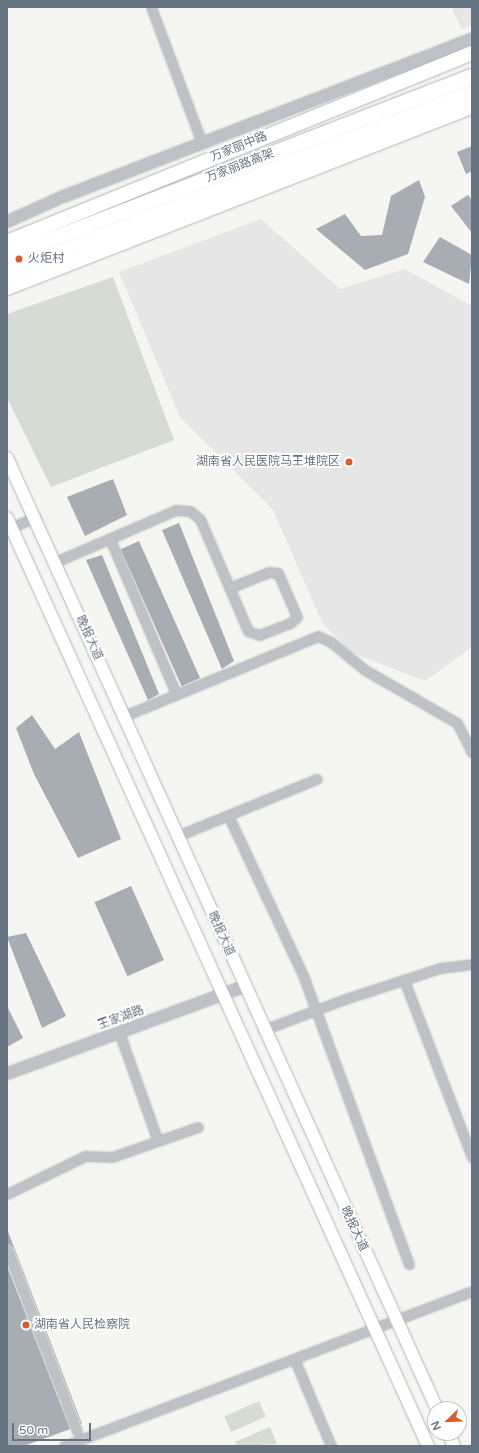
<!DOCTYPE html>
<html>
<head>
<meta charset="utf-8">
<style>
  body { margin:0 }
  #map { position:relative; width:479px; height:1453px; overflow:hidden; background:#f5f5f1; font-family:"Varela Round","Noto Sans SC",sans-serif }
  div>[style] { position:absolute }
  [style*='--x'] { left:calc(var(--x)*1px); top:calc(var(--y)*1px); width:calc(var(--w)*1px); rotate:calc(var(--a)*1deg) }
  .built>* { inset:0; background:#e5e6e5 }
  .green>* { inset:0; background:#d6dbd3; transform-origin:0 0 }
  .building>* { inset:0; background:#a7adb3; transform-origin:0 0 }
  .roads { filter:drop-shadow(0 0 1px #b3b7bb) drop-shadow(0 0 1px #b3b7bb) }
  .minor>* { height:9px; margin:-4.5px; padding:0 4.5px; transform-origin:4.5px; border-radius:4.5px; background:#bec1c5 }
  .tertiary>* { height:11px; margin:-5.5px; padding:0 5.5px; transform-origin:5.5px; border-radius:5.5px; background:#bec1c5 }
  .secondary>* { height:12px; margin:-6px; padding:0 6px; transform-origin:6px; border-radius:6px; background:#fff }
  .primary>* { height:14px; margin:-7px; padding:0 7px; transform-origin:7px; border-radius:7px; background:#fff }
  .trunk>* { height:15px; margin:-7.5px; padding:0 7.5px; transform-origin:7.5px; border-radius:7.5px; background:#fff }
  .dots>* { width:11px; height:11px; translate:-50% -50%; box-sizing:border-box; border:2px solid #fff; border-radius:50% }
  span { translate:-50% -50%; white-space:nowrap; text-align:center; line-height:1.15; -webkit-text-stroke:4px #fff; paint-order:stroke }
  .street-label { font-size:12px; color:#667380 }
  .poi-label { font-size:12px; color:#667380 }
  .left { translate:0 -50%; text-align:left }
  .right { translate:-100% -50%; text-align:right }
  .frame { position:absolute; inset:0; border:8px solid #667380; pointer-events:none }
  .north { position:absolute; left:427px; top:1401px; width:40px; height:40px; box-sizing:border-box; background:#fff; border:1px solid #c2c7cc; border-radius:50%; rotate:247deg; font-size:11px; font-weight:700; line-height:16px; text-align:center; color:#667380 }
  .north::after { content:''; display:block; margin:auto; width:14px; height:18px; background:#d65d30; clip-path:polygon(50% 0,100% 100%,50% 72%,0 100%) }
  .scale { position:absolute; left:12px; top:1423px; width:79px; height:18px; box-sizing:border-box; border:2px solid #667380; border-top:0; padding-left:5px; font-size:12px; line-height:14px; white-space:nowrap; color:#667380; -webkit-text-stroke:3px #fff; paint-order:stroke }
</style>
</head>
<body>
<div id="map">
  <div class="built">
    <i style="clip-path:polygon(451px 7px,472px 7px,472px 25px,462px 29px)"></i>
    <i style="clip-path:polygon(261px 219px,340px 289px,405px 269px,472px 306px,472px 647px,425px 681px,353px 653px,323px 624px,272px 508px,180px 417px,119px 272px)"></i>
  </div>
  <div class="green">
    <i style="clip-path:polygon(113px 277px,174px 440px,51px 487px,7px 398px,7px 314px)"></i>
    <i style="left:259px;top:1401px;width:17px;height:38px;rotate:66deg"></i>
    <i style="clip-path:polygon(270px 1427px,277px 1444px,237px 1446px,235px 1442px)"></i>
  </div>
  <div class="building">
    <i style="clip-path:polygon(472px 146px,472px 171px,466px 174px,457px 152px)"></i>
    <i style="clip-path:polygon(419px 180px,425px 197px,408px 254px,365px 270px,316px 229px,345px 214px,361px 236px,382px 235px,391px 196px)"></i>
    <i style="clip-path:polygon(468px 195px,472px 200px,472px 233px,451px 206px)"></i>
    <i style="clip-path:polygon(440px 237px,472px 255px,469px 284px,423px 262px)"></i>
    <i style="clip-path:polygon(113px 479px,127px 515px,85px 536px,67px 497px)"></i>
    <i style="clip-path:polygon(179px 523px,234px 661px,222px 669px,162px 530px)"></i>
    <i style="left:139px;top:541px;width:150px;height:20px;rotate:66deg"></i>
    <i style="clip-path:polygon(102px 555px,159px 694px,148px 700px,86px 560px)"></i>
    <i style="clip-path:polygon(32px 715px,55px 749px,79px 732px,121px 839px,78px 858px,34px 774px,16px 728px)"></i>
    <i style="left:131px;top:886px;width:81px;height:40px;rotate:66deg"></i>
    <i style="clip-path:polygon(26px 933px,66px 1016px,42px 1028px,7px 937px)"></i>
    <i style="clip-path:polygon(7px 1006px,23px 1038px,7px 1047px)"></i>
    <i style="clip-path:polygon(7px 1229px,82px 1424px,81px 1424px,13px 1247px,7px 1243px)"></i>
    <i style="clip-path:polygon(7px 1266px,70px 1429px,24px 1446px,7px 1446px)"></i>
  </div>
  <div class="roads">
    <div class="minor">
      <i style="--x:151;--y:7;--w:143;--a:69.5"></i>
      <i style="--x:7;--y:529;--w:31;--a:-22"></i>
      <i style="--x:110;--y:539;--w:168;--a:66.9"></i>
      <i style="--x:55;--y:562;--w:132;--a:-23.3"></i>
      <i style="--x:176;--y:510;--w:14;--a:4"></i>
      <i style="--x:190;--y:511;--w:13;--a:39"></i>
      <i style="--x:200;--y:519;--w:122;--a:66.8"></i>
      <i style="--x:248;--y:631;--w:12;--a:20"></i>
      <i style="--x:259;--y:635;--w:33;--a:-21"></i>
      <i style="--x:290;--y:623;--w:9;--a:-41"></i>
      <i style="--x:297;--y:617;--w:48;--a:-113.4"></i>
      <i style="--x:278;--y:573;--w:9;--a:-174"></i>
      <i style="--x:269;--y:572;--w:43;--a:158.2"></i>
      <i style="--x:124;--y:716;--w:210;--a:-22.4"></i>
      <i style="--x:318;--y:636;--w:14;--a:25"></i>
      <i style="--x:331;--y:642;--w:44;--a:39.5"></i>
      <i style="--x:365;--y:670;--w:106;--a:29.9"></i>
      <i style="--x:457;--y:723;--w:33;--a:63"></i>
      <i style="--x:228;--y:815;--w:177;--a:64.9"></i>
      <i style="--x:303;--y:975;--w:308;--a:69.9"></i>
      <i style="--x:177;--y:836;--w:151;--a:-22.2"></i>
      <i style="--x:404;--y:980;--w:190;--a:69"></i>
      <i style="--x:263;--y:1030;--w:88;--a:-20.7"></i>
      <i style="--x:345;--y:999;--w:100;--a:-18.1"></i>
      <i style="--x:440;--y:968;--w:32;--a:-7"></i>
      <i style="--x:119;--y:1032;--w:114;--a:70.4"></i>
      <i style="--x:7;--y:1194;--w:87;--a:-26"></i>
      <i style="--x:85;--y:1156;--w:27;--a:2"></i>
      <i style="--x:112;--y:1157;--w:91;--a:-19.2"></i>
      <i style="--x:7;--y:1249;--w:195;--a:69"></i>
      <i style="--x:296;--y:1363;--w:90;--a:67.1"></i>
      <i style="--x:64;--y:1446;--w:436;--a:-20.8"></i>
    </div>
    <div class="tertiary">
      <i style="--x:7;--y:221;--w:61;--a:-24.1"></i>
      <i style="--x:63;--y:196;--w:438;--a:-21.1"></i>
      <i style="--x:7;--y:1073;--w:252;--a:-20.2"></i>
    </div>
    <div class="secondary">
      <i style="--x:7;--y:458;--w:1044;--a:65.67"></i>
      <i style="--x:7;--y:518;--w:1019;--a:65.6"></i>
      <i style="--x:448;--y:1433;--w:14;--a:65"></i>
    </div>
    <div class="primary">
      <i style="--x:7;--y:242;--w:502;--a:-22.12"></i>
      <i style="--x:7;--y:288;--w:499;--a:-21.3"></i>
    </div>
    <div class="trunk">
      <i style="--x:7;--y:256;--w:499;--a:-21.2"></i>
      <i style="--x:7;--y:272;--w:499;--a:-21.2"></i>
    </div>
  </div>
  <div class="dots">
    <i style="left:19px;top:259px;background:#d65d30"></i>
    <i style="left:349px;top:462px;background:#d65d30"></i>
    <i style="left:26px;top:1325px;background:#d65d30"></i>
  </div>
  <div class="street-label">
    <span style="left:239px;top:147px;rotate:-22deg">万家丽中路</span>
    <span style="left:240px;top:166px;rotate:-21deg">万家丽路高架</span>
    <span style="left:89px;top:638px;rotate:66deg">晚报大道</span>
    <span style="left:221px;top:934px;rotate:66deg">晚报大道</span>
    <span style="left:121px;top:1018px;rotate:-20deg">王家湖路</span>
    <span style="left:354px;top:1229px;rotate:65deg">晚报大道</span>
  </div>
  <div class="poi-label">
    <span class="left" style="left:28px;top:259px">火炬村</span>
    <span class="right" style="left:340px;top:462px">湖南省人民医院马王堆院区</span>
    <span class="left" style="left:34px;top:1325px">湖南省人民检察院</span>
  </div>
  <div class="frame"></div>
  <div class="north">N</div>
  <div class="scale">50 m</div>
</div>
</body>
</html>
